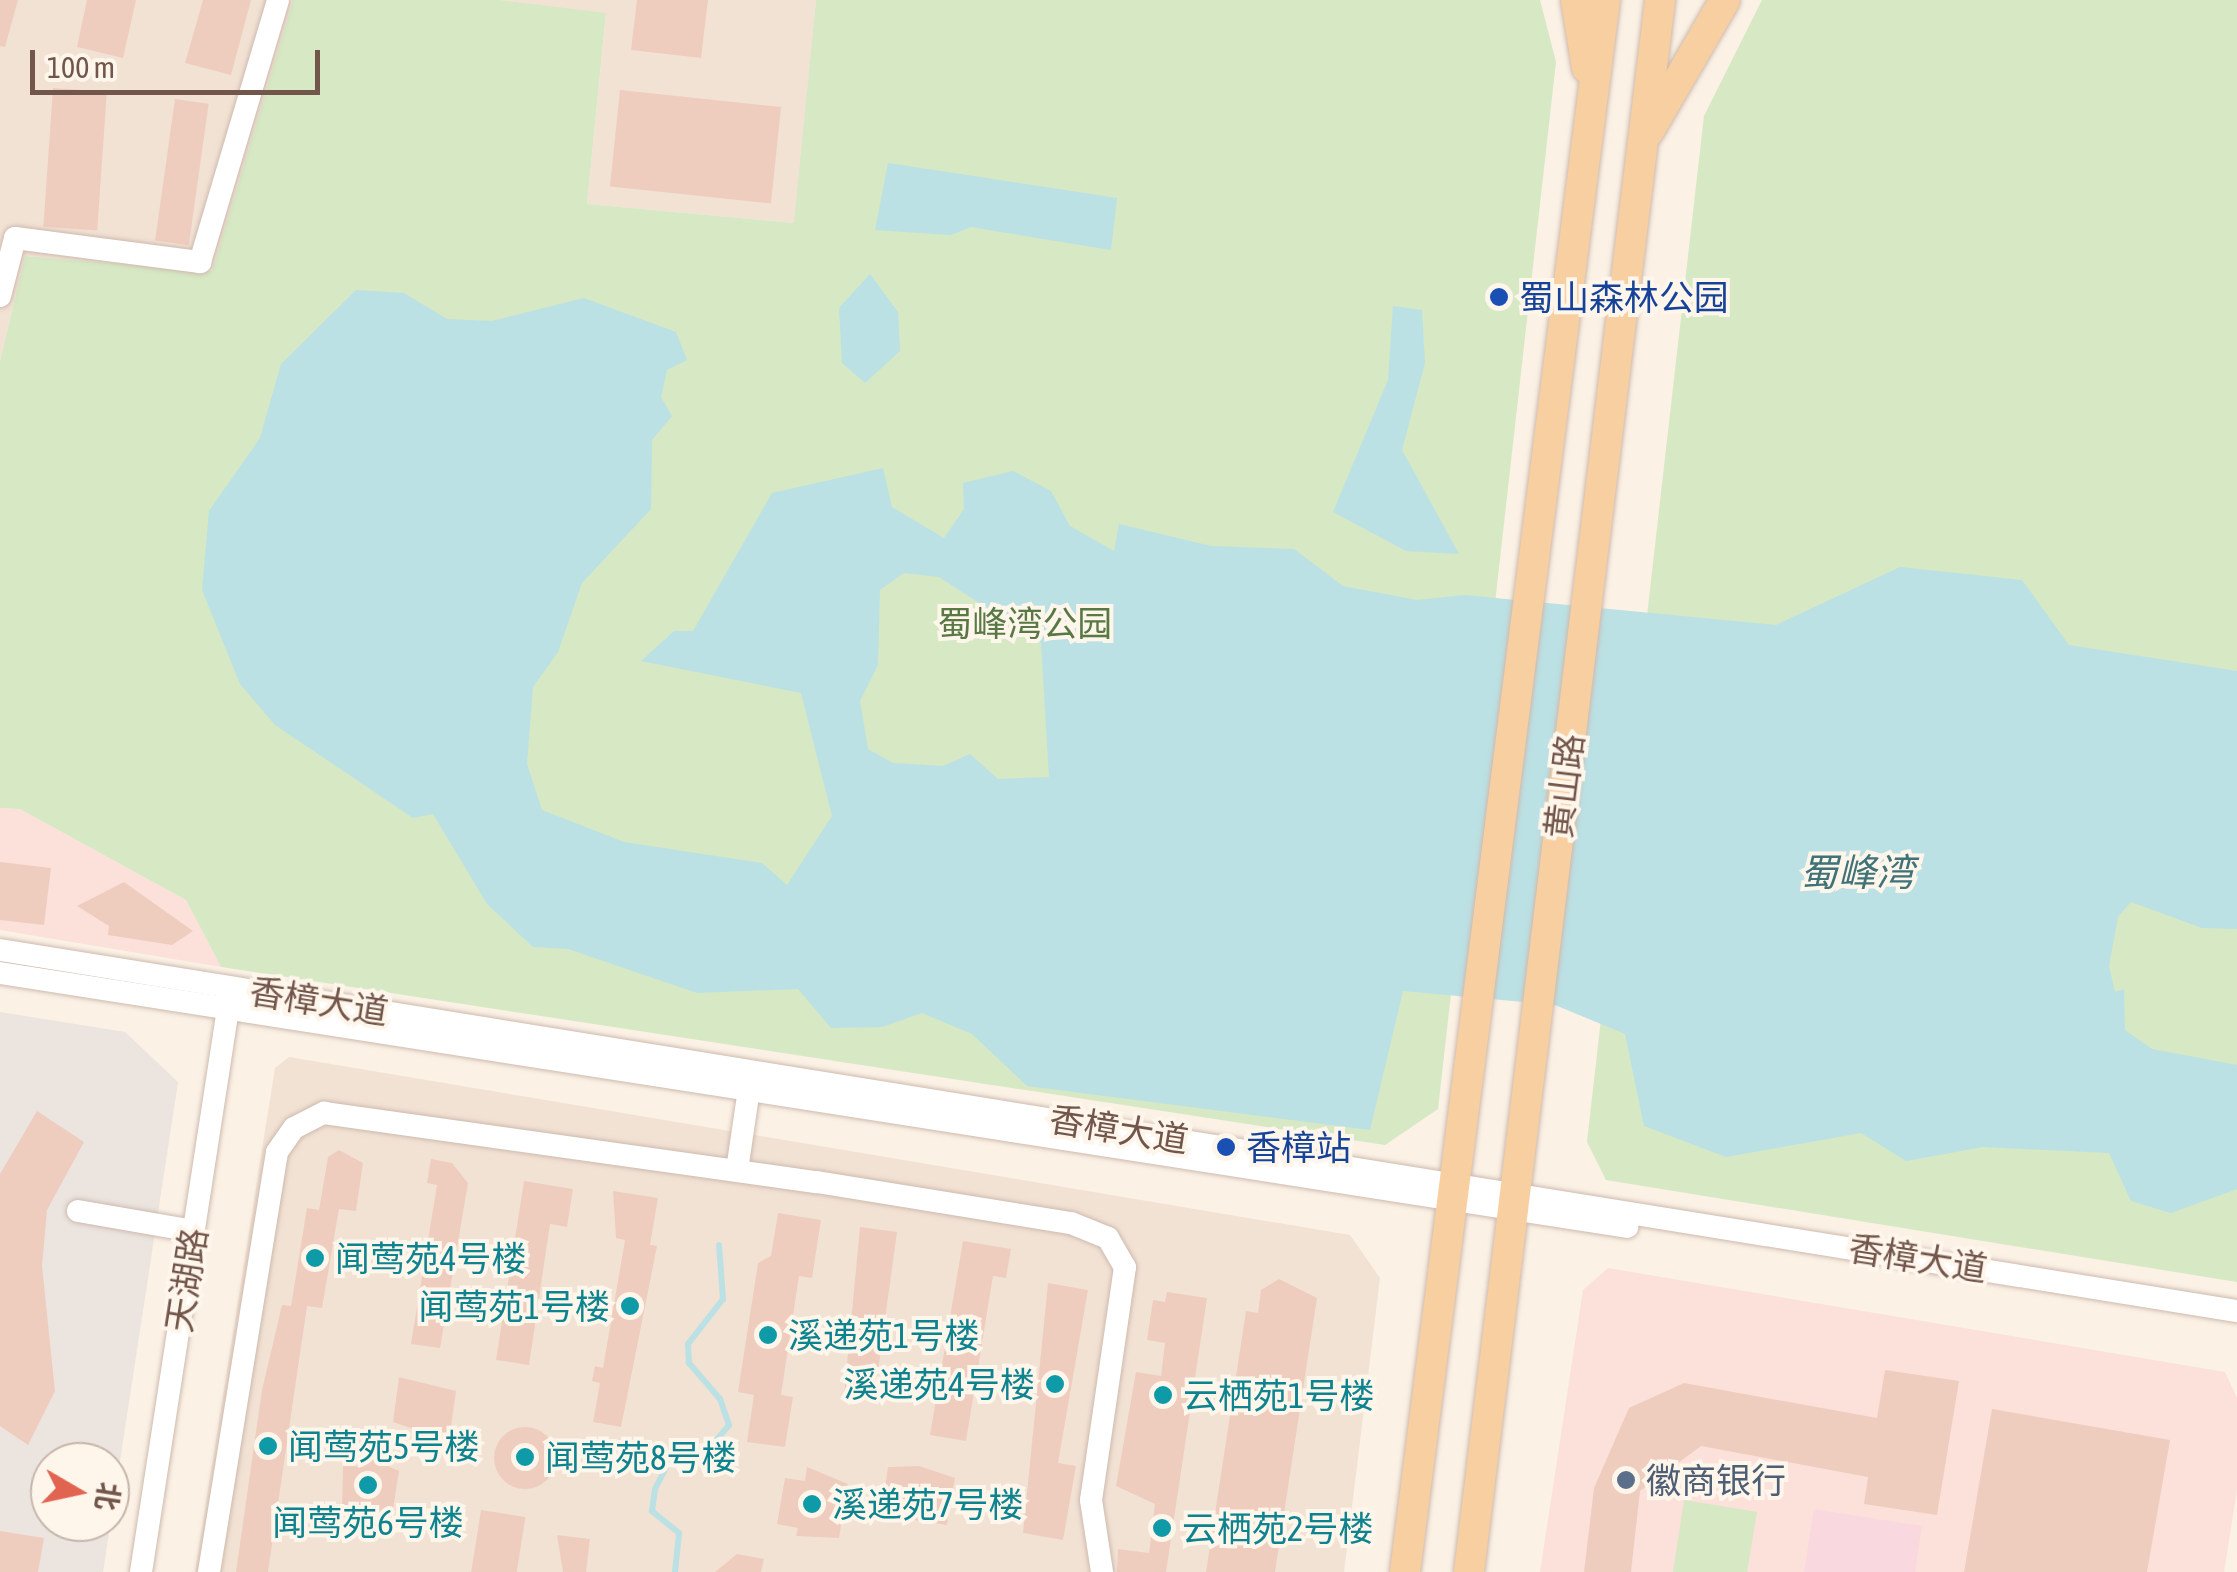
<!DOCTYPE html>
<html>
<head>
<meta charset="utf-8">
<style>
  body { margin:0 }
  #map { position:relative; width:2237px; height:1572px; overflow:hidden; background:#fbf1e5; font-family:"Asap Condensed","Noto Sans SC",sans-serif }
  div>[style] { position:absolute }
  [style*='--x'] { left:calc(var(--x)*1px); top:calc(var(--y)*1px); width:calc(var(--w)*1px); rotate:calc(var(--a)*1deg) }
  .residential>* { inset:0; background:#f2e2d4 }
  .commercial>* { inset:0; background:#fbe1da }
  .industrial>* { inset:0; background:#ebe4df }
  .medical>* { inset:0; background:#f9d9df }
  .green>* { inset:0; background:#d6e8c4 }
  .water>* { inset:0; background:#bbe1e4 }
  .stream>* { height:6px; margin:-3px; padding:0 3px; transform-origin:3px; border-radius:3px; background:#bbe1e4 }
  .building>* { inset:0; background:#efcdbe; transform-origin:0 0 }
  .round { border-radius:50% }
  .roads { filter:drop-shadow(0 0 2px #cebaaf) drop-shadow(0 0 2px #cebaaf) }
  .minor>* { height:22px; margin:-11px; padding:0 11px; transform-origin:11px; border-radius:11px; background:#fff }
  .major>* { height:30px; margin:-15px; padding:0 15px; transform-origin:15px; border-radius:15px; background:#f7cfa1 }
  .dots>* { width:28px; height:28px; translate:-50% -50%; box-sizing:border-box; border:5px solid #fef5eb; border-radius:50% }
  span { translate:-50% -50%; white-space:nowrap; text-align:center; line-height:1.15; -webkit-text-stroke:8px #fef5eb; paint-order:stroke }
  .transit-label { font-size:35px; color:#164399 }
  .left { translate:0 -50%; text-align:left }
  .park-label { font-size:35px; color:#587844 }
  .street-label { font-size:35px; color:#73564b }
  .culture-label { font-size:35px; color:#0d838f }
  .right { translate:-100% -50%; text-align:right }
  .service-label { font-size:35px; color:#4e5e75 }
  .water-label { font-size:38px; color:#407378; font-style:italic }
  .north { position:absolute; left:30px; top:1442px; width:100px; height:100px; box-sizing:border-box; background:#fef5eb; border:2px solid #c6b5ab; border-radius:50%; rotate:99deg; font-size:28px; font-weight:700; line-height:40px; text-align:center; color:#73564b }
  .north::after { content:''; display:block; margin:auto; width:35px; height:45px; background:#e06450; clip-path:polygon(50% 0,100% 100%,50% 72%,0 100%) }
  .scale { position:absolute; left:30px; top:50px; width:290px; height:45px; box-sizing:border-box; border:5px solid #73564b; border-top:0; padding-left:12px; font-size:30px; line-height:35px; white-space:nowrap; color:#73564b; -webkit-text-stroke:8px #fef5eb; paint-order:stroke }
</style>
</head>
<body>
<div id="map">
  <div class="residential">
    <i style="clip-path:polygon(0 0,293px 0,212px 271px,25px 256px,0 361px)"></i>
    <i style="clip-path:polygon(500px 0,816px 0,795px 223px,587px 204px,606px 14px)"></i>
    <i style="clip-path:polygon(289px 1057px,1350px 1235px,1380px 1278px,1344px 1572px,195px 1572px,275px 1068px)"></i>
  </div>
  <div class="commercial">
    <i style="clip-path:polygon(0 808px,20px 809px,186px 900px,221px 967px,0 930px)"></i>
    <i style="clip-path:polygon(1608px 1268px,2225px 1372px,2237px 1398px,2237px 1490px,2224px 1572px,1540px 1572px,1583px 1290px)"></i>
  </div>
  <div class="industrial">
    <i style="clip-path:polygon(evenodd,0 1012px,125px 1032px,178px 1082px,103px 1572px,0 1572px,0 1012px,50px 1462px,110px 1462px,110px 1522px,50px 1522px,50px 1462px)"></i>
  </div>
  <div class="medical">
    <i style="clip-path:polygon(1814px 1509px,1922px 1526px,1915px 1572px,1804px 1572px)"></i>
  </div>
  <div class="green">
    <i style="clip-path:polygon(293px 0,500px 0,606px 13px,587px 204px,794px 223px,816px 0,1540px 0,1556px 62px,1438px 1109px,1385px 1145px,221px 967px,186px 900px,20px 809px,0 808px,0 361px,25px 256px,212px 271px)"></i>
    <i style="clip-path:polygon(1762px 0,2237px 0,2237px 1282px,1606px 1180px,1587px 1142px,1704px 116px)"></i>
    <i style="clip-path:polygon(1684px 1500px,1757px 1512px,1747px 1572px,1673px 1572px)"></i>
  </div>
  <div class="water">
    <i style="clip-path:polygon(888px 163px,1117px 198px,1111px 250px,971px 227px,951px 235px,875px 230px)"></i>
    <i style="clip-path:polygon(870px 274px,898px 312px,900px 351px,865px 383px,842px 363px,839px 308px)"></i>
    <i style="clip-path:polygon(evenodd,356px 290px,404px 293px,447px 319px,492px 321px,584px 298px,676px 332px,687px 360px,667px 370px,661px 397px,672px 416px,652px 440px,651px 509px,582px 583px,558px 652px,533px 687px,527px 764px,542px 810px,624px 842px,762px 863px,787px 885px,832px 816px,801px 693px,641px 661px,674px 631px,693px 631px,772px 493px,883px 468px,892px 507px,944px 538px,964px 509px,963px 483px,1013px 471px,1051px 491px,1070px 526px,1114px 551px,1119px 524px,1211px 546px,1294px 549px,1343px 586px,1417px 600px,1465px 595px,1776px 625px,1900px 567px,2022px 580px,2069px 645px,2237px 671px,2237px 929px,2202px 928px,2131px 902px,2118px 917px,2109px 966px,2115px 992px,2124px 989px,2125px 1030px,2152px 1049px,2237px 1065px,2237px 1189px,2171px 1213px,2131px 1201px,2109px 1153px,1983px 1147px,1906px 1161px,1861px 1133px,1726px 1157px,1644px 1126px,1625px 1034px,1555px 1005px,1403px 991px,1370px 1130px,1027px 1086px,972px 1034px,922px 1013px,882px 1027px,831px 1028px,798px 989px,697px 993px,568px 949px,533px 947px,487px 904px,433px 814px,413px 818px,275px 725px,240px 684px,202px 590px,209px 511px,260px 438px,281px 364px,356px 290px,904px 573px,939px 577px,1041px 643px,1049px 777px,998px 779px,970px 754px,943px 766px,893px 763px,868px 749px,860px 701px,878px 665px,880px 590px,904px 573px)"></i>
    <i style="clip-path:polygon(1393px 306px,1422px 310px,1425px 363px,1402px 450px,1459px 554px,1406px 551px,1333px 512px,1388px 380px)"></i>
  </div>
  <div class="stream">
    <i style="--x:675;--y:1572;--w:39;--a:-84"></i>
    <i style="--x:679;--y:1533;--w:35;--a:-141"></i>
    <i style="--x:652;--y:1511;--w:22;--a:-82"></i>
    <i style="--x:655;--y:1489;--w:35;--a:-63"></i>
    <i style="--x:671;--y:1458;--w:46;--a:-19.2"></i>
    <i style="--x:714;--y:1443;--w:23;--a:-50"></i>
    <i style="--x:729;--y:1425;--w:28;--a:-109"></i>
    <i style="--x:720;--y:1399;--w:48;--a:-130.7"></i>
    <i style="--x:689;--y:1363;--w:19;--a:-93"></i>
    <i style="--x:688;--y:1344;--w:57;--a:-52.1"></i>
    <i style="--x:723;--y:1299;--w:54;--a:-94.2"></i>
  </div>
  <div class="building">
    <i style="clip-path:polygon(0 0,18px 0,5px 47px,0 46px)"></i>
    <i style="clip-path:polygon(87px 0,136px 0,123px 58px,77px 47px)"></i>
    <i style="clip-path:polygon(203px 0,251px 0,231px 75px,185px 63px)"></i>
    <i style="clip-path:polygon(637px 0,708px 0,701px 58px,631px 50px)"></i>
    <i style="left:53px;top:88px;width:54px;height:139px;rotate:4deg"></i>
    <i style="left:620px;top:90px;width:162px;height:97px;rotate:6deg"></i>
    <i style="left:175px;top:99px;width:34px;height:143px;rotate:8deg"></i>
    <i style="clip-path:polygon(0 862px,51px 868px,44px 925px,0 920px)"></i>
    <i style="clip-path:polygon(124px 882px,193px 931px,172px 945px,108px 935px,109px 926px,77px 906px)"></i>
    <i style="clip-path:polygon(37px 1111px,84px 1142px,47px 1210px,42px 1266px,55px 1391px,28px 1445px,0 1426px,0 1174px)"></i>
    <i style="clip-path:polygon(339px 1150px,363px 1163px,356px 1211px,339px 1209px,322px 1308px,307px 1306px,268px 1572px,236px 1572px,262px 1390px,282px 1305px,291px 1306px,307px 1208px,319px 1210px,328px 1157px)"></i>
    <i style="clip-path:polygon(431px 1159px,452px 1163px,468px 1183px,440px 1348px,411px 1344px,437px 1185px,427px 1183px)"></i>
    <i style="clip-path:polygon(524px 1181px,573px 1189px,567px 1227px,550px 1224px,529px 1365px,496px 1360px)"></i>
    <i style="clip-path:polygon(613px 1191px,658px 1198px,650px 1245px,657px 1246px,621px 1427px,593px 1422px,600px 1383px,592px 1381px,595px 1366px,603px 1368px,625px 1240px,616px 1238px)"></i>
    <i style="clip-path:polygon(778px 1213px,821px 1220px,812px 1278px,799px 1276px,781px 1395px,793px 1397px,785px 1447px,747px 1442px,754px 1395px,738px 1392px,758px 1263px,771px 1256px)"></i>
    <i style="clip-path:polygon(860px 1227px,897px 1232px,874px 1400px,844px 1396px)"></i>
    <i style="clip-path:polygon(963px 1241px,1011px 1249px,1006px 1278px,993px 1276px,966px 1441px,930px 1435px)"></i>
    <i style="clip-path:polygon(1279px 1279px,1317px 1298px,1275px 1572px,1206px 1572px,1246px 1311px,1258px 1313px,1261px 1290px)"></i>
    <i style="clip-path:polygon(1048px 1283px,1088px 1290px,1058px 1463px,1076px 1466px,1063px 1540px,1023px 1533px)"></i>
    <i style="clip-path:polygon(1167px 1292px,1207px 1298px,1166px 1572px,1117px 1572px,1118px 1549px,1149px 1553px,1155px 1504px,1116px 1486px,1136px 1372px,1161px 1376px,1165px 1343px,1147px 1340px,1153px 1300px,1165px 1302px)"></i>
    <i style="clip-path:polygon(1885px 1370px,1959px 1381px,1937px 1515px,1864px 1504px,1868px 1477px,1701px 1446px,1640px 1491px,1631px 1572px,1584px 1572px,1594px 1488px,1629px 1408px,1684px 1383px,1877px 1418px)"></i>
    <i style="clip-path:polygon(399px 1377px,456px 1391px,449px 1441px,393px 1422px)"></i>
    <i style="clip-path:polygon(1992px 1409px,2170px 1440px,2147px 1572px,1964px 1572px)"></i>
    <i class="round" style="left:494px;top:1427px;width:62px;height:62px"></i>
    <i style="clip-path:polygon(363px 1455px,399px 1471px,392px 1516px,342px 1508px,343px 1465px,361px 1467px)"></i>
    <i style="clip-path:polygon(919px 1466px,955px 1478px,947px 1525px,881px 1515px,888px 1467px)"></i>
    <i style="clip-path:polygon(807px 1467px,848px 1484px,839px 1538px,796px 1536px,798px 1528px,777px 1524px,785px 1478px,805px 1481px)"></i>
    <i style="left:481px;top:1510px;width:45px;height:63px;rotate:9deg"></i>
    <i style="clip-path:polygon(0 1531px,44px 1538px,38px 1572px,0 1572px)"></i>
    <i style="clip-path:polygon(557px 1535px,590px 1539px,586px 1572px,563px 1572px)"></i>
    <i style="clip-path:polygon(737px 1554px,764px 1559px,761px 1572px,715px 1572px)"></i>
  </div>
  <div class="roads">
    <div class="minor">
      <i style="--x:0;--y:296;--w:60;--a:-75.5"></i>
      <i style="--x:15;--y:238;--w:187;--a:7.4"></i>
      <i style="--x:200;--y:262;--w:273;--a:-73.4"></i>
      <i style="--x:0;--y:950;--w:2266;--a:9.17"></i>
      <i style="--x:0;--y:973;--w:1647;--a:8.87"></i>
      <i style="--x:737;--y:1170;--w:96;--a:-81.6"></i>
      <i style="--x:78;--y:1211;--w:118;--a:9.8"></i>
      <i style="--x:141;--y:1572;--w:583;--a:-81.22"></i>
      <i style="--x:209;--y:1572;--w:425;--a:-80.8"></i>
      <i style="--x:277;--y:1152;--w:29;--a:-55"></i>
      <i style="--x:294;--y:1128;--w:34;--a:-27"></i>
      <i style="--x:324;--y:1113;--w:498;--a:8"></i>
      <i style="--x:817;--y:1182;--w:257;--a:9.2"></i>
      <i style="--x:1071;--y:1223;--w:40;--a:22"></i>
      <i style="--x:1108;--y:1238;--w:34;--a:60"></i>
      <i style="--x:1125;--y:1267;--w:235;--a:98.3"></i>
      <i style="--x:1091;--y:1500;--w:73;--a:81.3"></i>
    </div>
    <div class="major">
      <i style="--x:1576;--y:0;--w:69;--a:80.8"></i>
      <i style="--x:1649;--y:131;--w:151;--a:-59.9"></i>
      <i style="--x:1405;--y:1572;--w:1585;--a:-82.75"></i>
      <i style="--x:1469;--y:1572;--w:1584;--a:-83.07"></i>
    </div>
  </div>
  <div class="dots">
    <i style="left:1499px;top:297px;background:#1a4fb4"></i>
    <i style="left:1226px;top:1147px;background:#1a4fb4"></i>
    <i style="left:315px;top:1258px;background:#0f9aa8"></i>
    <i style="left:630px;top:1306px;background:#0f9aa8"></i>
    <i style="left:768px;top:1335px;background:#0f9aa8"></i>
    <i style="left:1055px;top:1384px;background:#0f9aa8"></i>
    <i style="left:1163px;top:1395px;background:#0f9aa8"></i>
    <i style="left:268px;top:1446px;background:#0f9aa8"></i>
    <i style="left:525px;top:1457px;background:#0f9aa8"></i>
    <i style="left:1626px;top:1480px;background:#5c6f8a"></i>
    <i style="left:368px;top:1485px;background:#0f9aa8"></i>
    <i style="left:812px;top:1504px;background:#0f9aa8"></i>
    <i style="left:1162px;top:1528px;background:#0f9aa8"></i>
  </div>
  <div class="transit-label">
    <span class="left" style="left:1519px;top:297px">蜀山森林公园</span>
    <span class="left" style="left:1246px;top:1147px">香樟站</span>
  </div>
  <div class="park-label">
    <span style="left:1025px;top:623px">蜀峰湾公园</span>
  </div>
  <div class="street-label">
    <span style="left:1564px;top:786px;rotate:-83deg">黄山路</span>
    <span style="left:319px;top:1001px;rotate:9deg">香樟大道</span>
    <span style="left:1119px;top:1129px;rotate:9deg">香樟大道</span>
    <span style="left:1918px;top:1258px;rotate:9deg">香樟大道</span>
    <span style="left:186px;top:1280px;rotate:-81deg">天湖路</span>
  </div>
  <div class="culture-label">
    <span class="left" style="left:335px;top:1258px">闻莺苑4号楼</span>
    <span class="right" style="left:610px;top:1306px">闻莺苑1号楼</span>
    <span class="left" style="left:788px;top:1335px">溪递苑1号楼</span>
    <span class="right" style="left:1035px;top:1384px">溪递苑4号楼</span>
    <span class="left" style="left:1183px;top:1395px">云栖苑1号楼</span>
    <span class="left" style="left:288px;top:1446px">闻莺苑5号楼</span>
    <span class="left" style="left:545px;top:1457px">闻莺苑8号楼</span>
    <span class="left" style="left:832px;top:1504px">溪递苑7号楼</span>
    <span style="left:368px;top:1522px">闻莺苑6号楼</span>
    <span class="left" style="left:1182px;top:1528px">云栖苑2号楼</span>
  </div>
  <div class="service-label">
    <span class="left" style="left:1646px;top:1480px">徽商银行</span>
  </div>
  <div class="water-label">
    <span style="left:1857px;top:873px">蜀峰湾</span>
  </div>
  <div class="north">北</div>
  <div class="scale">100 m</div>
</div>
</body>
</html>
